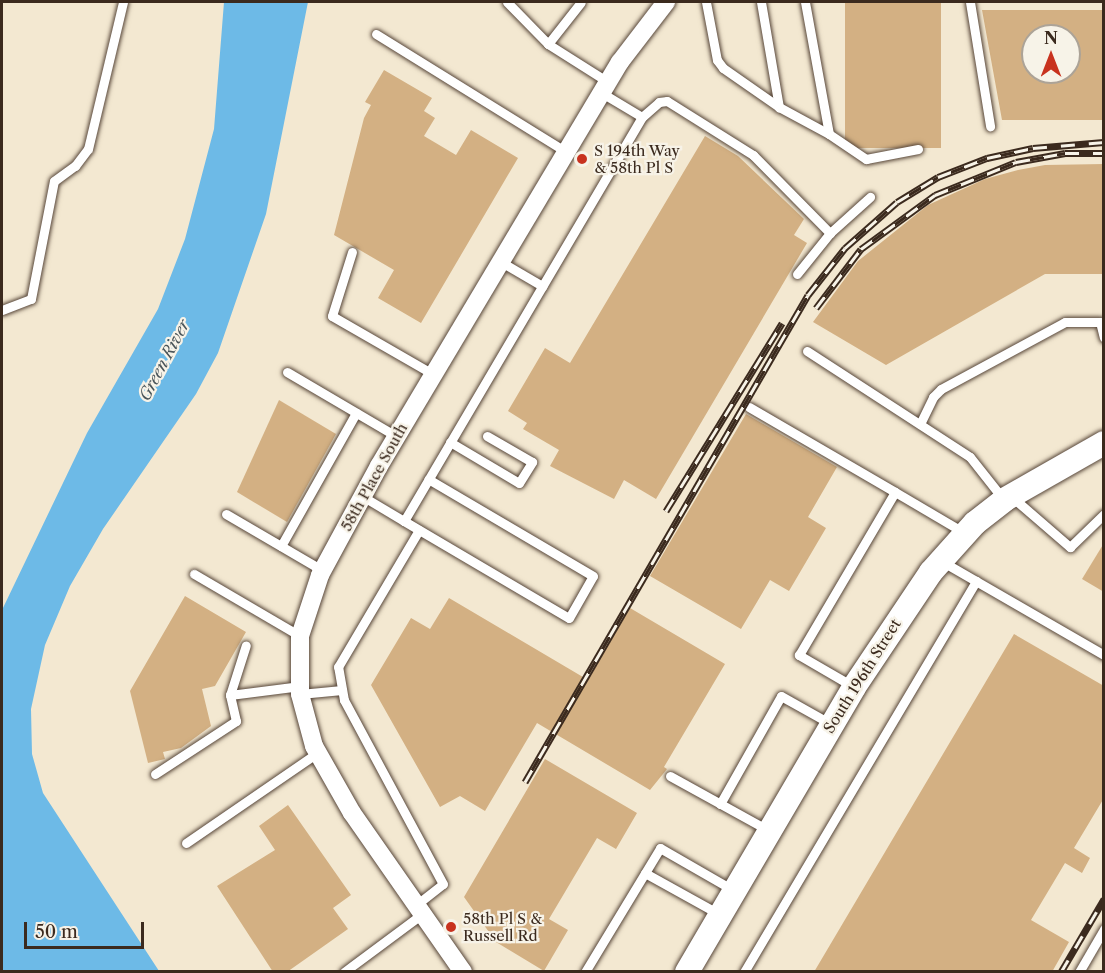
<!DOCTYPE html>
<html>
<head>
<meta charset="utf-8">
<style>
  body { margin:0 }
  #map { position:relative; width:1105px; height:973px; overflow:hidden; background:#f3e8d1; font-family:"Libre Caslon Text",serif }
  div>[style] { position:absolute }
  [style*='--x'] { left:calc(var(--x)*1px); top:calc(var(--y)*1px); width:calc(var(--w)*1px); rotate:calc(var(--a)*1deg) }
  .water>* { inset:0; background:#6dbae7 }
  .building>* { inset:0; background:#d3b083; transform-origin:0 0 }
  .roads { filter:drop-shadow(0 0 2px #574639) drop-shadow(0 0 2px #574639) }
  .service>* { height:9px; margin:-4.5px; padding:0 4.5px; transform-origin:4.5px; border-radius:4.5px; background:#fff }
  .minor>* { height:18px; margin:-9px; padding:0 9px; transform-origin:9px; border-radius:9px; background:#fff }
  .secondary>* { height:24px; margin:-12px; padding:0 12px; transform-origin:12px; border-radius:12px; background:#fff }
  .rail>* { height:7px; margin-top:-3.5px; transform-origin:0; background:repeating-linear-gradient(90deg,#f7f3e8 0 14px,#3b2a1e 0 28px); box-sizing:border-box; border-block:2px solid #3b2a1e }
  .dots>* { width:16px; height:16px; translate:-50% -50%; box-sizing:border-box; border:3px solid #f7f3e8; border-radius:50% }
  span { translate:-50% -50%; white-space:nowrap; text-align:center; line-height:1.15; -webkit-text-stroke:4.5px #f7f3e8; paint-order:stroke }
  .poi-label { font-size:15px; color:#3b2a1e }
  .left { translate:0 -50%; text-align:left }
  .street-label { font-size:15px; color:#3b2a1e }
  .water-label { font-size:16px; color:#4a555a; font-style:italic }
  .frame { position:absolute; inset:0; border:3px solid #3b2a1e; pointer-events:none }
  .north { position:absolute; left:1021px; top:24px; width:60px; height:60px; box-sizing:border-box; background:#f7f3e8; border:2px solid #aca397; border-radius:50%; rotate:0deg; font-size:16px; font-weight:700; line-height:24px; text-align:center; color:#3b2a1e }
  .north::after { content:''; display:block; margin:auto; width:21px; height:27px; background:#c8321e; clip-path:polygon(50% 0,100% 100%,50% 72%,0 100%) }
  .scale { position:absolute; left:24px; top:922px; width:120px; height:27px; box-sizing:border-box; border:3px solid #3b2a1e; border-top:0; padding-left:8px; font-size:18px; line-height:21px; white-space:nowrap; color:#3b2a1e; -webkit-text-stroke:4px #f7f3e8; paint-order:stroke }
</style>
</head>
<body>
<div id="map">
  <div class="water">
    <i style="clip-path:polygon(224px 2px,308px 2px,266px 214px,218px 353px,196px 394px,103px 529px,70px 586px,45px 645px,31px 709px,32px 754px,43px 793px,159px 971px,2px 971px,2px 610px,87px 433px,158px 309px,185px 239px,214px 129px)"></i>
  </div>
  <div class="building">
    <i style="left:845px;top:2px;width:96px;height:146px"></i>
    <i style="clip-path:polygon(evenodd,982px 10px,1104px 10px,1104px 120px,1002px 120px,982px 10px,1033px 36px,1069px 36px,1069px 72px,1033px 72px,1033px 36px)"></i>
    <i style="clip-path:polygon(384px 70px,432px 98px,424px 111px,435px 118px,424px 136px,456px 155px,471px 130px,518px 158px,421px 323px,378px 298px,394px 270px,334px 235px,364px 118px,371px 105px,365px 102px)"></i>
    <i style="clip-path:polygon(705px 136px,738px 156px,804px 219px,794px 235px,807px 243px,656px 499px,624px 480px,614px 499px,550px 466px,559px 450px,523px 429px,527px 423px,508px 411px,545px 348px,570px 363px)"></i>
    <i style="clip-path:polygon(1104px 164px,1104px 274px,1045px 274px,886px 365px,813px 322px,858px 261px,928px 205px,985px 179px,1018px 170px,1045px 165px)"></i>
    <i style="clip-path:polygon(279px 400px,336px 434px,287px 522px,237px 492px)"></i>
    <i style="clip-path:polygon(746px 414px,837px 467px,808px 517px,826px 528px,789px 591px,770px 580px,741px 629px,650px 576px)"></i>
    <i style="clip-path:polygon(1104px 543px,1104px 592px,1082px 579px)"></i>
    <i style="clip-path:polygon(185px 596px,246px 632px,215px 686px,202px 689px,211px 726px,181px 748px,163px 752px,165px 759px,148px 763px,130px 691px)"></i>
    <i style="clip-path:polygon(449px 598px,588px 680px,630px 608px,725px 664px,664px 767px,667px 769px,650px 790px,537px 723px,485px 811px,460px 796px,440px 807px,371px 685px,411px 618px,430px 629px)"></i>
    <i style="clip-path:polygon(1014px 634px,1104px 686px,1104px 798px,1074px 848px,1090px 858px,1082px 873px,1065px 863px,1031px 920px,1069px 942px,1052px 972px,814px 972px)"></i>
    <i style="clip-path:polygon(545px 759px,637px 813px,616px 849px,597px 838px,549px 919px,568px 930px,544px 971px,496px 942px,464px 897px)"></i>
    <i style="clip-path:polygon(288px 805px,351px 895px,333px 908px,348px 929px,287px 972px,273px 972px,217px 886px,275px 850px,259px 826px)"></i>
  </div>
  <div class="roads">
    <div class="service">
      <i style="--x:507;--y:2;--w:59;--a:45.7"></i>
      <i style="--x:548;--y:44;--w:71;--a:32.3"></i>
      <i style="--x:706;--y:2;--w:59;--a:79.3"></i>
      <i style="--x:717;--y:60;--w:10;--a:53"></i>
      <i style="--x:723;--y:68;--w:68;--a:34.9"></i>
      <i style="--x:779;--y:107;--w:57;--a:28.4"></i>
      <i style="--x:761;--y:2;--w:107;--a:80.3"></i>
      <i style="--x:805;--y:2;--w:134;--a:79.7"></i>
      <i style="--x:829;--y:134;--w:45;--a:34"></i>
      <i style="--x:866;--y:159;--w:53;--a:-10.9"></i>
      <i style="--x:970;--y:2;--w:126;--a:80.8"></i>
      <i style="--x:376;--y:34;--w:224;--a:31.8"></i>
      <i style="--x:548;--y:44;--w:53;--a:-51.8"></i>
      <i style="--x:642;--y:117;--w:23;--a:-41"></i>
      <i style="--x:659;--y:102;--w:8;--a:-7"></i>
      <i style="--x:667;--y:101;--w:102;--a:32.1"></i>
      <i style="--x:753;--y:155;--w:110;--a:45.4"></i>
      <i style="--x:352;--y:252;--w:67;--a:107.4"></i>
      <i style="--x:332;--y:316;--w:116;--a:29.9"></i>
      <i style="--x:501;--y:262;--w:48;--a:30.3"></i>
      <i style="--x:797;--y:274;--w:53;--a:-51.2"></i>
      <i style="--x:830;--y:233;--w:54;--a:-42"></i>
      <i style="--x:2;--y:310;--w:31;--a:-21"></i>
      <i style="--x:31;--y:299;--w:120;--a:-79"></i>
      <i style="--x:54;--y:181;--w:26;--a:-36"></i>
      <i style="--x:75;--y:166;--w:21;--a:-53"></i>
      <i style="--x:88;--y:149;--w:151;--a:-76.6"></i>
      <i style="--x:807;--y:351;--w:194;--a:33"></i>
      <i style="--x:970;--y:457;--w:55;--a:51.7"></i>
      <i style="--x:287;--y:372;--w:126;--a:30.4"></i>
      <i style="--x:749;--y:407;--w:169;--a:30.2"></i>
      <i style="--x:920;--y:424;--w:30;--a:-64"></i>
      <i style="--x:933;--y:397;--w:11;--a:-45"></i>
      <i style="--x:941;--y:389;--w:141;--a:-28.4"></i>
      <i style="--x:1065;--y:322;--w:35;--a:0"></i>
      <i style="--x:1100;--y:322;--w:16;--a:76"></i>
      <i style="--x:450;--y:442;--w:80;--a:30.7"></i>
      <i style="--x:519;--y:483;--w:25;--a:-58"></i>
      <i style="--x:532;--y:462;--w:52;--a:-150"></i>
      <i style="--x:362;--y:496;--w:49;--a:30.8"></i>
      <i style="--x:404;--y:521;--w:469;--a:-59.5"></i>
      <i style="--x:642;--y:117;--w:47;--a:-149"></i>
      <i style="--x:1012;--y:497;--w:77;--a:40.8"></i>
      <i style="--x:1070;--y:547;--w:47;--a:-44.1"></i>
      <i style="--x:226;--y:514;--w:111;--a:30.3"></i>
      <i style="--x:404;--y:521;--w:191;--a:30.5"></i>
      <i style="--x:569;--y:618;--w:48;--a:-60.3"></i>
      <i style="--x:593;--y:576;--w:191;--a:-149.5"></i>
      <i style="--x:281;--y:546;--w:153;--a:-60.6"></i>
      <i style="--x:943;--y:562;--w:186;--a:30"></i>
      <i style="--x:194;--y:574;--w:123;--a:30.3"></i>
      <i style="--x:854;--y:687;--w:64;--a:-149.8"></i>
      <i style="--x:799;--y:655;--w:189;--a:-59.5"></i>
      <i style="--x:895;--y:492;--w:81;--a:30.4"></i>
      <i style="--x:300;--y:694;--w:42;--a:-5.4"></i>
      <i style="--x:230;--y:695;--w:71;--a:-7.3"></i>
      <i style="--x:155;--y:774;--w:97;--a:-33.2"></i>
      <i style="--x:236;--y:721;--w:27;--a:-103"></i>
      <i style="--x:230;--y:695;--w:52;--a:-72.3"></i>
      <i style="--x:670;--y:776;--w:112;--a:28.9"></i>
      <i style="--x:720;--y:804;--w:124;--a:-60.5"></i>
      <i style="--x:781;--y:696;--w:57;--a:29.2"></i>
      <i style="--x:186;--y:843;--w:159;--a:-34.5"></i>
      <i style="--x:645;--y:873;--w:85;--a:29"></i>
      <i style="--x:416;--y:905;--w:34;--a:-38"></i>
      <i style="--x:443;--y:884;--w:209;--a:-118.3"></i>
      <i style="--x:344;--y:700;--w:34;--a:-100"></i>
      <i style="--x:338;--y:667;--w:159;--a:-59.4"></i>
      <i style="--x:344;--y:972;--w:97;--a:-36.6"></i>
      <i style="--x:585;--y:972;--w:145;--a:-58.8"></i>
      <i style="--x:660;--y:848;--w:84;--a:29.9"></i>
      <i style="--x:744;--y:972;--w:455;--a:-59.3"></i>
      <i style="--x:1079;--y:972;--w:50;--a:-59.8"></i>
    </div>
    <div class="minor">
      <i style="--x:463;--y:972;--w:194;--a:-124.9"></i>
      <i style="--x:352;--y:813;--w:77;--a:-119.6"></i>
      <i style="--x:314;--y:746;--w:54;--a:-105.1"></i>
      <i style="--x:300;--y:694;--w:58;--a:-90"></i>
      <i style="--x:300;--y:636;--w:64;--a:-71.8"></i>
      <i style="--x:320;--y:575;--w:124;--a:-61.6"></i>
      <i style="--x:379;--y:466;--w:470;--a:-59.2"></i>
      <i style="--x:620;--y:62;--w:76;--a:-52.5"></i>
    </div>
    <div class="secondary">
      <i style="--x:687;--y:972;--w:330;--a:-59.6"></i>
      <i style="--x:854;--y:687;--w:138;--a:-56.2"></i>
      <i style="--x:931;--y:572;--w:66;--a:-48.1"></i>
      <i style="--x:975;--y:523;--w:37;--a:-38"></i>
      <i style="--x:1004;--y:500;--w:115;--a:-29.7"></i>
    </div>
  </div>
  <div class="rail">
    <i style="--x:816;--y:308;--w:74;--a:-52.7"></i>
    <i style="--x:861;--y:249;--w:92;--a:-36.1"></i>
    <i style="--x:935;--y:195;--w:87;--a:-22.2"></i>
    <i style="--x:1016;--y:162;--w:50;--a:-10.4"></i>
    <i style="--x:1065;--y:153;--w:39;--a:0"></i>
    <i style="--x:666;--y:511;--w:221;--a:-58.3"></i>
    <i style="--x:525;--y:782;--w:563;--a:-59.84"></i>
    <i style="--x:808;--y:295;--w:60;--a:-51.8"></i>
    <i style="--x:845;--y:248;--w:69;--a:-41.5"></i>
    <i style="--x:897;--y:202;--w:48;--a:-31.4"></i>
    <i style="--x:938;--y:177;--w:53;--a:-21.2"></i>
    <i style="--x:987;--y:158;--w:47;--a:-12.3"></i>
    <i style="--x:1033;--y:148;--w:71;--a:-4.8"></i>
    <i style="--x:1061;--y:972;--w:85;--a:-59.5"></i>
  </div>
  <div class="dots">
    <i style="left:582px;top:159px;background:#c8321e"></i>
    <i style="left:451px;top:927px;background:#c8321e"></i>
  </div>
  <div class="poi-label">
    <span class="left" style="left:594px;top:159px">S 194th Way<br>&amp; 58th Pl S</span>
    <span class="left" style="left:463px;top:927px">58th Pl S &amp;<br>Russell Rd</span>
  </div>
  <div class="street-label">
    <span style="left:374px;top:477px;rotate:-61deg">58th Place South</span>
    <span style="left:862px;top:676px;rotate:-58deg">South 196th Street</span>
  </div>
  <div class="water-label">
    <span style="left:164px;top:360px;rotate:-62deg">Green River</span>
  </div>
  <div class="frame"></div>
  <div class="north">N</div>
  <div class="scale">50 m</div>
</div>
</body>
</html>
